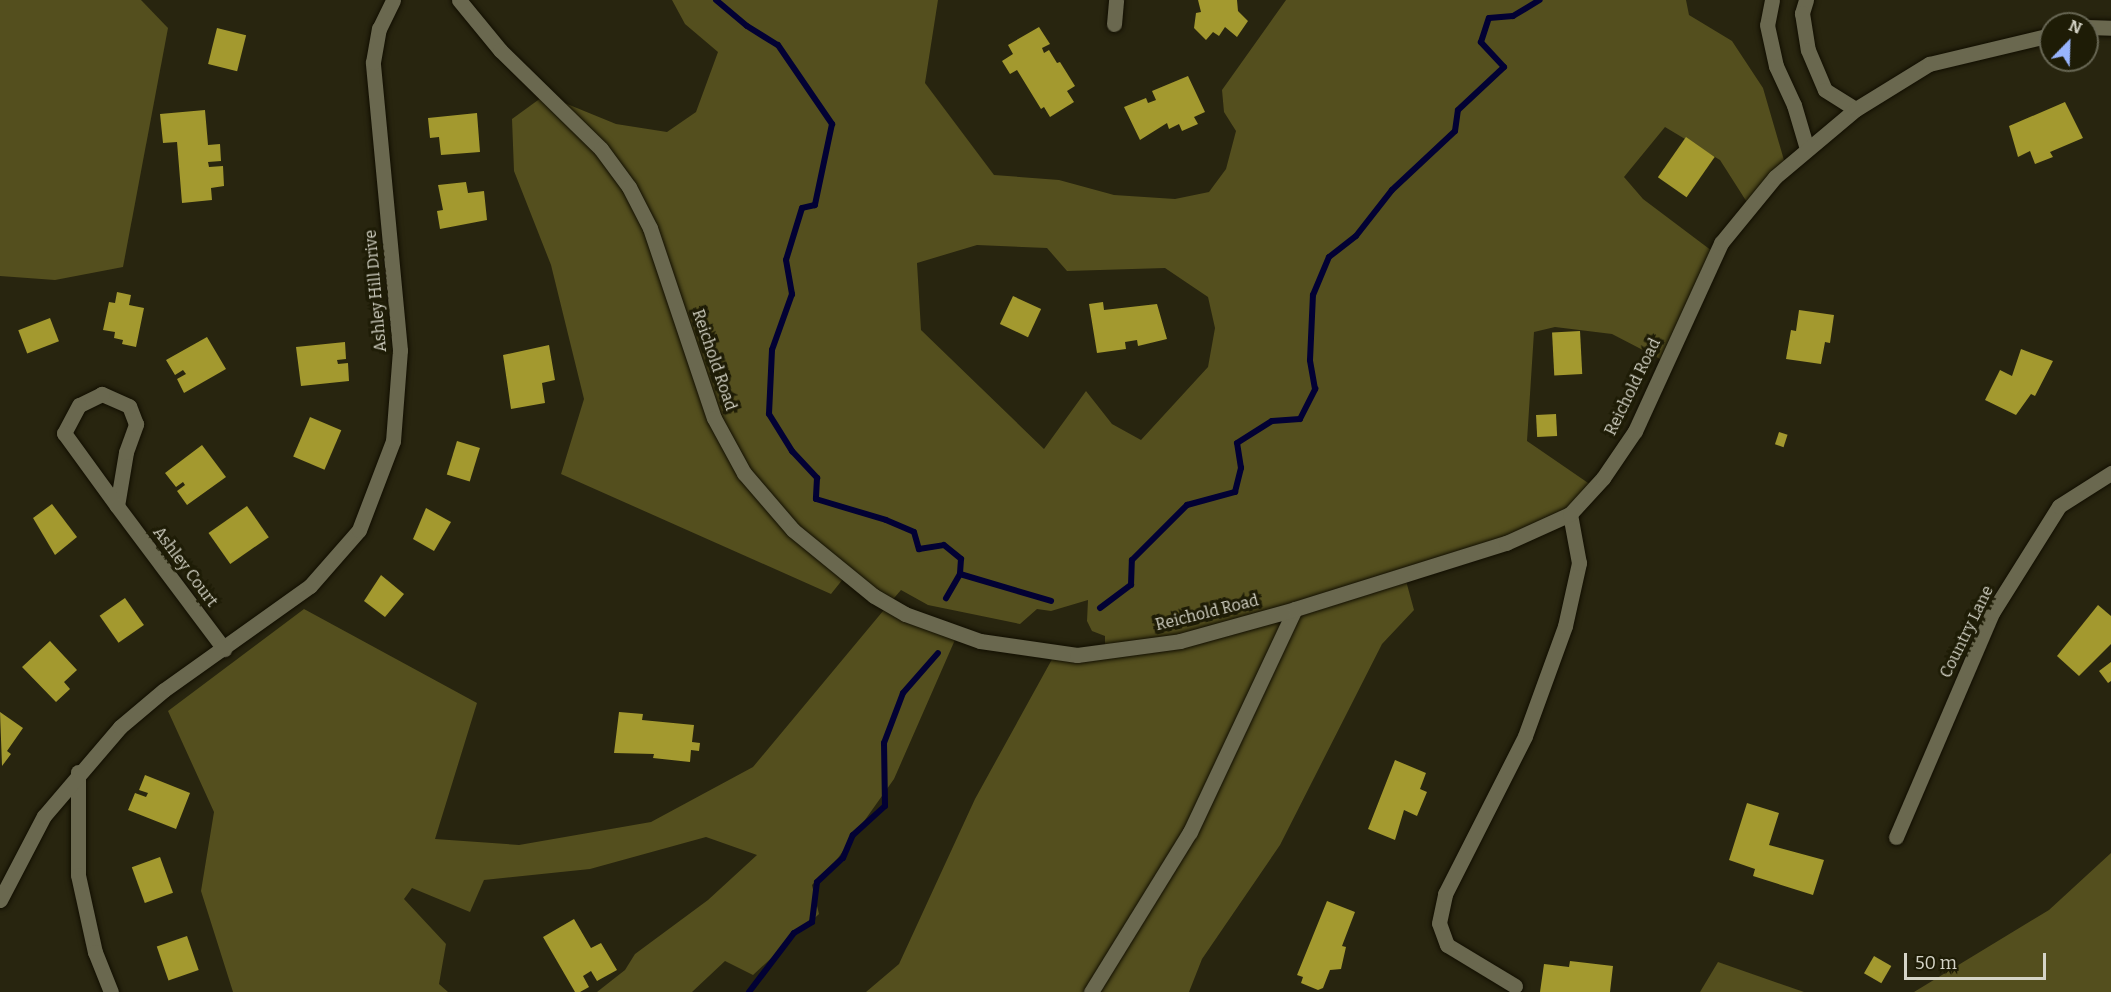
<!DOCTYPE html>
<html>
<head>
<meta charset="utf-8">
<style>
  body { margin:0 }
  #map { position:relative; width:2111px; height:992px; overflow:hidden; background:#28250f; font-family:Bitter,serif }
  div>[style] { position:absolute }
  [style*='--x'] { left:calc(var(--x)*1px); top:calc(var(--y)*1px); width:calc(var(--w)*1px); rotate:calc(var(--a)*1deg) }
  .green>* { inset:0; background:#544f1e }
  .stream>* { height:6px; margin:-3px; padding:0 3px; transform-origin:3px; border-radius:3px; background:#020134 }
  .building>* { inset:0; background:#a3992f; transform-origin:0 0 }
  .roads { filter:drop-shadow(0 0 2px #110e00) drop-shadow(0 0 2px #110e00) }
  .street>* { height:15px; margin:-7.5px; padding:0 7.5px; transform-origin:7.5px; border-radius:7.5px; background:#6a684f }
  .secondary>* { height:15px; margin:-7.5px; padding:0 7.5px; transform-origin:7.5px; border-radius:7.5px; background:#6a684f }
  span { translate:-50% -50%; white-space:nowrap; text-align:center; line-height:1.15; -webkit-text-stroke:6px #1e1c06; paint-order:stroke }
  .street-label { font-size:16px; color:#d5d4c7 }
  .north { position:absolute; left:2039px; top:12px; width:60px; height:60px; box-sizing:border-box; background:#1e1c06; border:2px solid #676653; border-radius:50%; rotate:23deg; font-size:16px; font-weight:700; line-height:24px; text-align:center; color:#d5d4c7 }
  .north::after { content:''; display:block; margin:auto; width:21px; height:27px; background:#98b5fd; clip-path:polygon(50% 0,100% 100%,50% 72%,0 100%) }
  .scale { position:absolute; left:1904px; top:953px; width:142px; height:27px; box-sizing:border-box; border:3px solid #d5d4c7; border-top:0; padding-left:8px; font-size:18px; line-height:21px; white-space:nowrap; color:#d5d4c7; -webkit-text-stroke:4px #1e1c06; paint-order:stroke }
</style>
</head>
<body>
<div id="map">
  <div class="green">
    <i style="clip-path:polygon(0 0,141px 0,168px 28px,123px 267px,55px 280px,0 276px)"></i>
    <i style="clip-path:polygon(evenodd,672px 0,938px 0,925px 83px,994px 175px,1059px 180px,1114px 195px,1175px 199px,1209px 192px,1226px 169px,1236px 131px,1224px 112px,1222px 90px,1286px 0,1686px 0,1689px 15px,1732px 41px,1763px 88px,1786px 167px,1750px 207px,1720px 160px,1665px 127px,1624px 177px,1643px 199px,1716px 254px,1666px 362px,1612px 334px,1555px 327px,1534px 332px,1527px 441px,1594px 487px,1570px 514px,1405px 577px,1414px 610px,1382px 644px,1280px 845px,1202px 959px,1189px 992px,866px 992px,899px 964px,975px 799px,1056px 652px,1105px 651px,1105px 636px,1092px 631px,1087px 621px,1088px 600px,1051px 611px,1037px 609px,1020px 624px,928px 605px,901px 590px,889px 604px,958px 633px,894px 779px,838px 858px,812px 885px,819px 914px,753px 975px,725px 961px,692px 992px,597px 992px,625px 970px,635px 954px,708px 900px,757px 855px,706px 837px,590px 869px,484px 880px,470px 912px,412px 888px,404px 899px,446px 944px,439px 984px,448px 992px,233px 992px,201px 891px,214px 812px,168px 711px,304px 609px,477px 703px,435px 839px,519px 845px,651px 822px,753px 767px,888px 605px,847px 574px,831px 594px,561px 474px,584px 399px,551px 265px,514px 171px,512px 119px,545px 95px,616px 124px,667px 132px,696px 112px,718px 52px,685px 24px,672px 0,977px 245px,1047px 248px,1067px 271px,1165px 268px,1208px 297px,1215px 328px,1208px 367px,1141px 440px,1112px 424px,1086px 391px,1044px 449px,921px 330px,917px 263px,977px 245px)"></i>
    <i style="clip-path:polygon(2111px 853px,2111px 992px,1914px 992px,2049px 910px)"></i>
    <i style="clip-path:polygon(1718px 962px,1804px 992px,1700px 992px)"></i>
  </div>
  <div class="stream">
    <i style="--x:716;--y:0;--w:40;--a:40"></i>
    <i style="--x:747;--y:26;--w:36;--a:32"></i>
    <i style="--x:778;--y:45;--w:96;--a:55.6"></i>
    <i style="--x:832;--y:124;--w:83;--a:101.9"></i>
    <i style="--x:815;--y:205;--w:13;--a:167"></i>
    <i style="--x:802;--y:208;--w:54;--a:107.1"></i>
    <i style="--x:786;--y:260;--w:35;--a:80"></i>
    <i style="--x:792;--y:294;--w:59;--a:109.7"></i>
    <i style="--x:772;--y:350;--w:64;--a:92.7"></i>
    <i style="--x:769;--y:414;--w:44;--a:58.1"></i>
    <i style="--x:792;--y:451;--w:37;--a:47"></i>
    <i style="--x:817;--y:478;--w:21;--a:93"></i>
    <i style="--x:816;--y:499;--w:73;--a:16.7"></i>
    <i style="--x:886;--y:520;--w:30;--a:23"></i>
    <i style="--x:914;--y:532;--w:18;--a:74"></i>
    <i style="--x:919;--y:549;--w:25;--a:-9"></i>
    <i style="--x:944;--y:545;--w:22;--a:39"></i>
    <i style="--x:961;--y:559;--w:15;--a:94"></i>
    <i style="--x:960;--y:574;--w:28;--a:120"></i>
    <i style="--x:960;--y:574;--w:95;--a:16.5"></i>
    <i style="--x:1100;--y:608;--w:39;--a:-37"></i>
    <i style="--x:1131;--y:585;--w:25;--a:-88"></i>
    <i style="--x:1132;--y:560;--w:78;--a:-45"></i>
    <i style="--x:1187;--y:505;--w:50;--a:-15.2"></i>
    <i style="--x:1235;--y:492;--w:25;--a:-76"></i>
    <i style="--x:1241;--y:468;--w:25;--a:-99"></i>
    <i style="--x:1237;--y:443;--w:41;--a:-32.2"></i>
    <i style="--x:1272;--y:421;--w:28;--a:-4"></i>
    <i style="--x:1300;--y:419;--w:34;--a:-63"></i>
    <i style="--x:1315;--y:389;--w:29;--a:-100"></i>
    <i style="--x:1310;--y:360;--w:65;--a:-87.4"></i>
    <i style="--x:1313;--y:295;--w:41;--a:-67.2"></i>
    <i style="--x:1329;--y:257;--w:34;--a:-38"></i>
    <i style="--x:1356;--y:236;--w:58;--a:-52"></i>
    <i style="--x:1392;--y:190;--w:86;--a:-43.1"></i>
    <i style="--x:1455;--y:131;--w:21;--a:-82"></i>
    <i style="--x:1458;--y:110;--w:63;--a:-43.1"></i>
    <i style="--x:1504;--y:67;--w:34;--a:-133"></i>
    <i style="--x:1481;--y:42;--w:25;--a:-72"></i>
    <i style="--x:1489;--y:18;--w:24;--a:-5"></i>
    <i style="--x:1513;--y:16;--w:31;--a:-31"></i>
    <i style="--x:749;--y:992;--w:74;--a:-52.7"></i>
    <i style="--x:794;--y:933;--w:21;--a:-31"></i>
    <i style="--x:812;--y:922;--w:40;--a:-82.9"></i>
    <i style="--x:817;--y:882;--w:35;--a:-43"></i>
    <i style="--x:843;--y:858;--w:25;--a:-67"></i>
    <i style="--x:853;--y:835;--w:43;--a:-42.2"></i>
    <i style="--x:885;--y:806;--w:63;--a:-90.9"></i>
    <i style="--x:884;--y:743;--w:53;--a:-69.2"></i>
    <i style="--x:903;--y:693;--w:53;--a:-48.8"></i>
  </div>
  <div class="building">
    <i style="clip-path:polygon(1198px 0,1237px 0,1238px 11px,1248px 21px,1237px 37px,1225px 27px,1219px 36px,1213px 32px,1206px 40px,1194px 28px,1196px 13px,1201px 12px)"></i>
    <i style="clip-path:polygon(1039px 27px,1050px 44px,1042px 48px,1044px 53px,1049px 50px,1057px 63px,1060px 62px,1075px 86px,1067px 91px,1074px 102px,1050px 117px,1044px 107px,1041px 109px,1017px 70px,1010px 74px,1002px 61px,1013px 54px,1008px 45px)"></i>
    <i style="left:217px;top:28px;width:30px;height:37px;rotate:14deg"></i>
    <i style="clip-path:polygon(1188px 76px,1205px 112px,1194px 117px,1198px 124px,1182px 131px,1179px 124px,1169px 129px,1167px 123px,1140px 140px,1124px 107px,1146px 98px,1148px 103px,1156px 100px,1152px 91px)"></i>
    <i style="clip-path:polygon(2065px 102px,2083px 138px,2050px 152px,2053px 157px,2035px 164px,2030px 151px,2018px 157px,2009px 126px)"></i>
    <i style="clip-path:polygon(205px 110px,208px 145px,220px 144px,221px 161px,208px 162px,209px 167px,223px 166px,224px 186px,211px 188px,212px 200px,182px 203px,177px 142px,163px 143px,160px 114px)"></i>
    <i style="clip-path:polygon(477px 113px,480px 152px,441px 155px,439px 137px,430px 138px,428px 118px)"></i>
    <i style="left:1686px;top:137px;width:35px;height:49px;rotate:35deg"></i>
    <i style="clip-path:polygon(466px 182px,468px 193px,484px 191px,487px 220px,440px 229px,437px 211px,443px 210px,438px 185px)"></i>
    <i style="clip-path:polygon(117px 292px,131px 295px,129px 305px,144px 308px,136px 347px,122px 344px,123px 340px,114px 338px,115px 332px,103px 330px,109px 302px,115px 303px)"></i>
    <i style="left:1013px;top:296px;width:31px;height:31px;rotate:25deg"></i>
    <i style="clip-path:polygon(1103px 302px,1104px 310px,1157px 304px,1167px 339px,1138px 346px,1137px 340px,1125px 342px,1126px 349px,1097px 353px,1089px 304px)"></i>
    <i style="clip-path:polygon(1799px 310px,1834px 315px,1830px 343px,1825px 342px,1821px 364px,1786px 359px,1791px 330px,1796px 331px)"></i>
    <i style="left:50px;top:318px;width:25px;height:34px;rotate:69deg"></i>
    <i style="left:1580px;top:331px;width:43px;height:28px;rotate:87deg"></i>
    <i style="clip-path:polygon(207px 337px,226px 369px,184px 393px,177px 379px,186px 374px,183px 370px,175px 375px,166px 360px)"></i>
    <i style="clip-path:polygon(345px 342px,346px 359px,337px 360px,338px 364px,348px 363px,349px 381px,301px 386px,296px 347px)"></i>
    <i style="clip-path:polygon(549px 345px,555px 380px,542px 383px,545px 403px,511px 409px,503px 355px)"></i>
    <i style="clip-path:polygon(2021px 349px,2053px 361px,2035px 396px,2031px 394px,2016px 415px,1985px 400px,2000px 370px,2012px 376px)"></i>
    <i style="left:1556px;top:414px;width:22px;height:20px;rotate:87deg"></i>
    <i style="left:310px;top:417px;width:34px;height:43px;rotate:23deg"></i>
    <i style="left:1779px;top:432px;width:9px;height:13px;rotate:18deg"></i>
    <i style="left:457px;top:441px;width:24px;height:35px;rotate:17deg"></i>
    <i style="clip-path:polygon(202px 445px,226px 477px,187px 505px,177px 491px,185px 485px,183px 482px,176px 487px,165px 473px)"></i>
    <i style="clip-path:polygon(52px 504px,77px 537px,55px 555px,33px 518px)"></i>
    <i style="left:247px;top:506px;width:38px;height:47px;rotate:55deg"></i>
    <i style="clip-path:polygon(426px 508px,451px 522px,434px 551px,413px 539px)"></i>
    <i style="clip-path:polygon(381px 575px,404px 594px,385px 617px,364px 601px)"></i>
    <i style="left:125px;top:598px;width:33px;height:31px;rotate:55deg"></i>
    <i style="clip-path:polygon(2098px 605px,2111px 616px,2111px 644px,2079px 676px,2057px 656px)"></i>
    <i style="clip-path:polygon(50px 641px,77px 670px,64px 682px,70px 689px,56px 702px,22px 667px)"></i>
    <i style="clip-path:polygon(2111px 662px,2111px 681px,2108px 683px,2099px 671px)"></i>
    <i style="clip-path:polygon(0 712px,23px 728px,7px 751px,11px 754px,2px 766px)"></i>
    <i style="clip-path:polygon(619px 712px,643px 714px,642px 720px,694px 725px,692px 742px,700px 743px,699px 751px,691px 750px,690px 762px,653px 758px,654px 754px,614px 753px)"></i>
    <i style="clip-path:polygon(1395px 760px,1426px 773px,1420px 789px,1427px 792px,1417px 816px,1404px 810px,1395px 840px,1368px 829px)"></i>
    <i style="clip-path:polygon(145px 775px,190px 793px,176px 829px,128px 810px,135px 793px,146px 797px,148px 793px,139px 790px)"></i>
    <i style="clip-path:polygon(1747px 803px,1779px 813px,1769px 845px,1824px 860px,1813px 895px,1753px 876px,1755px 869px,1729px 860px)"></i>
    <i style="left:160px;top:857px;width:38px;height:30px;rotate:70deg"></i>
    <i style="clip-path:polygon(1327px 901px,1355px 912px,1342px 946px,1346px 947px,1341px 969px,1330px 970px,1323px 988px,1318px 990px,1301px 983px,1303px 977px,1297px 975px)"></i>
    <i style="clip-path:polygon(574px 919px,591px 948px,601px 943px,617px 970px,597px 981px,591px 971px,583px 976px,589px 987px,580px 992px,575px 992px,543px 937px)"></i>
    <i style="left:187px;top:936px;width:36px;height:32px;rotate:71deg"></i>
    <i style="left:1874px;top:956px;width:20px;height:20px;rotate:30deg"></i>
    <i style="clip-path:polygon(1570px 961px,1613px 966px,1610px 992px,1540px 992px,1544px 964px,1569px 967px)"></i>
  </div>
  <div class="roads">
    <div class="street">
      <i style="--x:1772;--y:0;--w:25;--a:101"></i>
      <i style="--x:1767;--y:25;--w:42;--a:77.6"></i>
      <i style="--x:1776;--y:66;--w:43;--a:65.2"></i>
      <i style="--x:1794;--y:105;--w:46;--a:73.5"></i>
      <i style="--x:1806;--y:0;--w:14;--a:107"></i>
      <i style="--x:1802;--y:13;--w:37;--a:81"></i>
      <i style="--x:1808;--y:50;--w:43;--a:67"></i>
      <i style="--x:1825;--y:90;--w:36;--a:32"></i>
      <i style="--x:1114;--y:24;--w:24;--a:-85"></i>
      <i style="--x:117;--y:506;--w:55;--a:-80.5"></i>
      <i style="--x:126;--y:452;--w:30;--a:-70"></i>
      <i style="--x:136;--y:424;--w:19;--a:-111"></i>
      <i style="--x:129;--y:406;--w:30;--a:-156"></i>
      <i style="--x:102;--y:394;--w:25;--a:154"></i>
      <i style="--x:79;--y:405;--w:32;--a:118"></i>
      <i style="--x:64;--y:433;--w:90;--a:54"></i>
      <i style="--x:117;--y:506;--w:179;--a:53.2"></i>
      <i style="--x:78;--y:772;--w:103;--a:90"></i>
      <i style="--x:78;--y:875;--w:79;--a:77.6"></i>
      <i style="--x:95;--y:952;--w:43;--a:68.2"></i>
      <i style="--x:1896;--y:837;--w:244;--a:-66.8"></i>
      <i style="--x:1992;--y:613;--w:126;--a:-57.9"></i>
      <i style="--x:2059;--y:506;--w:62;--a:-32.4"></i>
      <i style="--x:0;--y:900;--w:95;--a:-62.4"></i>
      <i style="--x:44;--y:816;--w:117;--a:-49.5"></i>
      <i style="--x:120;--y:727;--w:57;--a:-40.1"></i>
      <i style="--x:164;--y:690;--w:179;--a:-35.5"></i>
      <i style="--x:310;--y:586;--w:74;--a:-48.8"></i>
      <i style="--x:359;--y:530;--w:95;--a:-69.1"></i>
      <i style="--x:393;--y:441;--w:91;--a:-85.6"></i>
      <i style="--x:400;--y:350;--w:289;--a:-95.4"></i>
      <i style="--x:373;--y:62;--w:34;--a:-80"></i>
      <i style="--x:379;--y:29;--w:32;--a:-64"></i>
      <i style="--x:1515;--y:986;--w:79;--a:-148.9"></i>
      <i style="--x:1447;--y:945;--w:23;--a:-110"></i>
      <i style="--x:1439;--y:923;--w:30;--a:-78"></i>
      <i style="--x:1445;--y:894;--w:177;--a:-63.1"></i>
      <i style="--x:1525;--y:736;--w:117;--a:-70"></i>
      <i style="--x:1565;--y:626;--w:65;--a:-77.5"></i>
      <i style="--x:1579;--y:563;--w:50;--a:-100.4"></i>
      <i style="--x:1091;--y:992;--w:188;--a:-58.3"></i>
      <i style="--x:1190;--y:832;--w:246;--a:-64.8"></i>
    </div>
    <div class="secondary">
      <i style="--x:459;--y:0;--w:65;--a:50.6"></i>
      <i style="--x:500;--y:50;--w:141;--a:44.4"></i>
      <i style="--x:601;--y:149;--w:47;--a:53.6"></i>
      <i style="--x:629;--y:187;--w:46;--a:62.9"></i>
      <i style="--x:650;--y:228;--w:200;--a:71.4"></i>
      <i style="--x:714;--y:418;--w:63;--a:61.4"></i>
      <i style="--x:744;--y:473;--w:75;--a:49.3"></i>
      <i style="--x:793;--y:530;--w:104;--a:39.2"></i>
      <i style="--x:874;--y:596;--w:36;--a:30"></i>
      <i style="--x:905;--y:614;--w:80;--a:19.8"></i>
      <i style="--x:980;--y:641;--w:98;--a:8.2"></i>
      <i style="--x:1077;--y:655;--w:104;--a:-7.7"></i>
      <i style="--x:1180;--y:641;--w:119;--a:-15.5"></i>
      <i style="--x:1295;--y:609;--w:221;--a:-17.4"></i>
      <i style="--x:1506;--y:543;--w:70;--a:-24.4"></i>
      <i style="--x:1570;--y:514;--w:49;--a:-47.5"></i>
      <i style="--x:1603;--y:478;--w:57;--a:-55.8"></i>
      <i style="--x:1635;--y:431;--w:207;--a:-65.4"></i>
      <i style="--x:1721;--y:243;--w:85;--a:-50.7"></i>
      <i style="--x:1775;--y:177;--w:106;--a:-40"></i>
      <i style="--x:1856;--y:109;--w:86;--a:-31.7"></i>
      <i style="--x:1929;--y:64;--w:125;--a:-13.4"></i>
      <i style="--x:2087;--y:27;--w:24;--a:2"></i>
    </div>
  </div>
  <div class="street-label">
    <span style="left:376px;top:291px;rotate:-95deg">Ashley Hill Drive</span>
    <span style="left:714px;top:360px;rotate:71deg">Reichold Road</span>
    <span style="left:1633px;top:387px;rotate:-64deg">Reichold Road</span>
    <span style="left:185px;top:567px;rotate:53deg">Ashley Court</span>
    <span style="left:1207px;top:613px;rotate:-14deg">Reichold Road</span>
    <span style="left:1967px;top:632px;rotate:-64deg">Country Lane</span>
  </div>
  <div class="north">N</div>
  <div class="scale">50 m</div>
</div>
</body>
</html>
